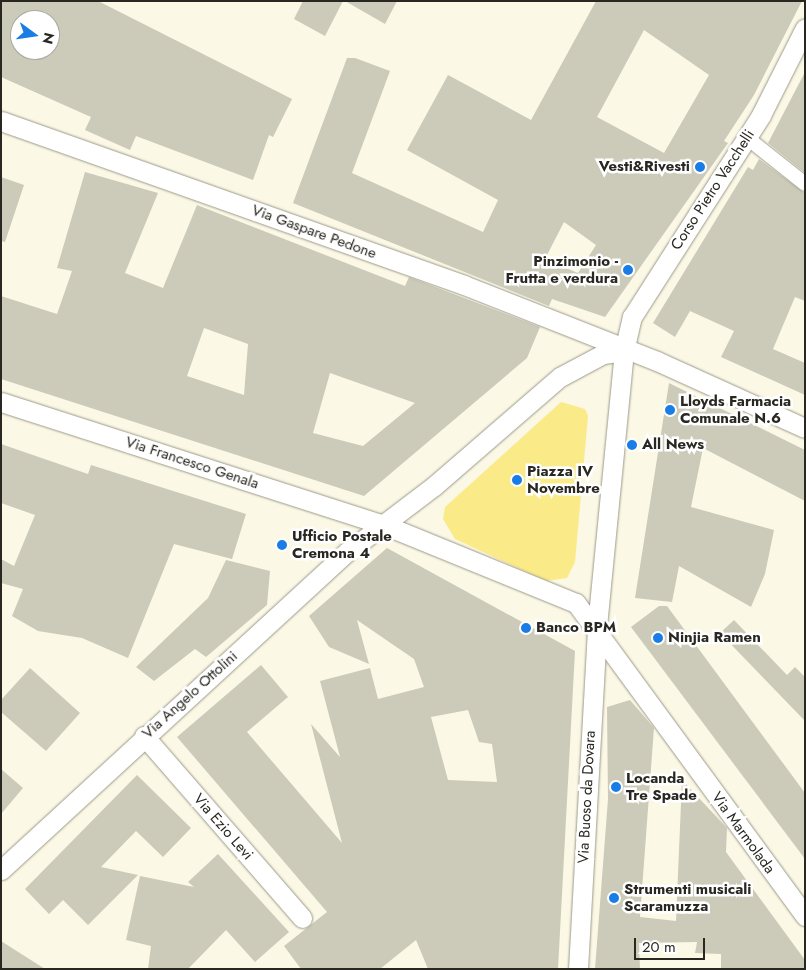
<!DOCTYPE html>
<html>
<head>
<meta charset="utf-8">
<style>
  body { margin:0 }
  #map { position:relative; width:806px; height:970px; overflow:hidden; background:#fbf8e6; font-family:Jost,sans-serif }
  div>[style] { position:absolute }
  [style*='--x'] { left:calc(var(--x)*1px); top:calc(var(--y)*1px); width:calc(var(--w)*1px); rotate:calc(var(--a)*1deg) }
  .green>* { inset:0; background:#fbea88 }
  .building>* { inset:0; background:#cccab9 }
  .roads { filter:drop-shadow(0 0 1px #9c9989) drop-shadow(0 0 1px #9c9989) }
  .pedestrian>* { height:14px; margin:-7px; padding:0 7px; transform-origin:7px; border-radius:7px; background:#fff }
  .minor>* { height:19px; margin:-9.5px; padding:0 9.5px; transform-origin:9.5px; border-radius:9.5px; background:#fff }
  .dots>* { width:14px; height:14px; translate:-50% -50%; box-sizing:border-box; border:2px solid #fff; border-radius:50% }
  span { translate:-50% -50%; white-space:nowrap; text-align:center; line-height:1.15; -webkit-text-stroke:5px #fff; paint-order:stroke }
  .poi-label { font-size:15px; color:#282721; font-weight:700 }
  .right { translate:-100% -50%; text-align:right }
  .left { translate:0 -50%; text-align:left }
  .street-label { font-size:15px; color:#282721 }
  .frame { position:absolute; inset:0; border:2px solid #282721; pointer-events:none }
  .north { position:absolute; left:10px; top:10px; width:50px; height:50px; box-sizing:border-box; background:#fff; border:1px solid #a9a9a6; border-radius:50%; rotate:104deg; font-size:14px; font-weight:700; line-height:20px; text-align:center; color:#282721 }
  .north::after { content:''; display:block; margin:auto; width:18px; height:22px; background:#1a7ce5; clip-path:polygon(50% 0,100% 100%,50% 72%,0 100%) }
  .scale { position:absolute; left:634px; top:938px; width:71px; height:22px; box-sizing:border-box; border:2px solid #282721; border-top:0; padding-left:6px; font-size:15px; line-height:18px; white-space:nowrap; color:#282721; -webkit-text-stroke:4px #fff; paint-order:stroke }
</style>
</head>
<body>
<div id="map">
  <div class="green">
    <i style="clip-path:polygon(561px 402px,585px 409px,588px 416px,575px 562px,567px 578px,546px 581px,455px 539px,443px 519px,445px 507px)"></i>
  </div>
  <div class="building">
    <i style="clip-path:polygon(evenodd,1px 1px,98px 1px,292px 99px,273px 137px,269px 135px,253px 180px,136px 136px,130px 150px,85px 130px,91px 117px,1px 77px,1px 1px,20px 20px,50px 20px,50px 50px,20px 50px,20px 20px)"></i>
    <i style="clip-path:polygon(303px 1px,343px 1px,325px 36px,294px 19px)"></i>
    <i style="clip-path:polygon(345px 1px,397px 1px,385px 24px)"></i>
    <i style="clip-path:polygon(evenodd,596px 1px,802px 1px,754px 95px,724px 141px,728px 143px,605px 317px,552px 299px,549px 306px,293px 203px,347px 58px,355px 58px,390px 71px,352px 173px,483px 232px,498px 200px,407px 150px,448px 75px,531px 120px,596px 1px,644px 30px,709px 75px,664px 153px,597px 117px,644px 30px,596px 1px,564px 222px,596px 245px,578px 273px,545px 259px,564px 222px)"></i>
    <i style="clip-path:polygon(805px 72px,805px 173px,768px 143px)"></i>
    <i style="clip-path:polygon(759px 159px,805px 193px,805px 301px,795px 297px,773px 349px,805px 363px,805px 395px,721px 357px,734px 331px,690px 311px,675px 337px,653px 323px,748px 167px,753px 170px)"></i>
    <i style="clip-path:polygon(evenodd,85px 172px,158px 193px,125px 273px,163px 288px,197px 205px,405px 286px,409px 277px,540px 327px,527px 358px,364px 496px,1px 379px,1px 296px,57px 314px,72px 271px,57px 268px,85px 172px,204px 328px,248px 344px,244px 395px,187px 376px,204px 328px,85px 172px,330px 373px,415px 403px,363px 446px,313px 433px,330px 373px)"></i>
    <i style="clip-path:polygon(1px 177px,24px 185px,5px 242px,1px 241px)"></i>
    <i style="clip-path:polygon(669px 383px,805px 450px,805px 501px,703px 448px,691px 507px,774px 530px,765px 574px,751px 607px,679px 566px,672px 602px,635px 598px)"></i>
    <i style="clip-path:polygon(1px 444px,88px 474px,91px 465px,246px 514px,232px 559px,174px 544px,128px 658px,82px 638px,38px 631px,12px 616px,23px 589px,1px 583px,1px 559px,14px 566px,35px 515px,1px 503px)"></i>
    <i style="clip-path:polygon(evenodd,387px 548px,575px 651px,558px 969px,428px 969px,416px 940px,380px 969px,301px 969px,284px 946px,327px 912px,177px 737px,261px 665px,288px 697px,247px 732px,342px 843px,311px 724px,340px 757px,320px 681px,370px 668px,378px 699px,424px 687px,414px 659px,357px 620px,369px 664px,329px 647px,309px 616px,387px 548px,468px 710px,479px 742px,492px 744px,497px 782px,448px 780px,431px 717px,468px 710px)"></i>
    <i style="clip-path:polygon(226px 560px,270px 571px,267px 605px,206px 657px,195px 649px,154px 681px,136px 667px,208px 598px)"></i>
    <i style="clip-path:polygon(659px 606px,667px 606px,805px 793px,805px 859px,631px 627px)"></i>
    <i style="clip-path:polygon(734px 620px,787px 675px,795px 667px,805px 677px,805px 721px,720px 633px)"></i>
    <i style="clip-path:polygon(30px 668px,80px 713px,46px 751px,1px 712px,1px 700px)"></i>
    <i style="clip-path:polygon(630px 700px,654px 728px,640px 917px,676px 921px,682px 780px,727px 828px,726px 852px,805px 960px,805px 969px,721px 969px,721px 954px,695px 953px,697px 942px,639px 943px,640px 969px,595px 969px,608px 799px,607px 707px)"></i>
    <i style="clip-path:polygon(1px 769px,23px 788px,1px 814px)"></i>
    <i style="clip-path:polygon(137px 775px,191px 828px,163px 857px,136px 831px,101px 867px,138px 875px,88px 925px,63px 900px,49px 914px,25px 889px)"></i>
    <i style="clip-path:polygon(218px 854px,289px 932px,255px 962px,226px 930px,188px 969px,148px 969px,151px 946px,126px 940px,140px 876px,194px 887px,188px 882px)"></i>
    <i style="clip-path:polygon(1px 941px,45px 969px,1px 969px)"></i>
  </div>
  <div class="roads">
    <div class="pedestrian">
      <i style="--x:746;--y:137;--w:75;--a:38.5"></i>
    </div>
    <div class="minor">
      <i style="--x:1;--y:121;--w:491;--a:19.5"></i>
      <i style="--x:464;--y:285;--w:207;--a:21.5"></i>
      <i style="--x:657;--y:361;--w:162;--a:24.4"></i>
      <i style="--x:1;--y:402;--w:400;--a:17.8"></i>
      <i style="--x:382;--y:524;--w:209;--a:22.2"></i>
      <i style="--x:576;--y:603;--w:388;--a:53.8"></i>
      <i style="--x:144;--y:736;--w:241;--a:49"></i>
      <i style="--x:1;--y:870;--w:470;--a:-42.6"></i>
      <i style="--x:347;--y:552;--w:109;--a:-37.2"></i>
      <i style="--x:434;--y:486;--w:167;--a:-40.9"></i>
      <i style="--x:560;--y:377;--w:49;--a:-28.1"></i>
      <i style="--x:603;--y:354;--w:21;--a:-8"></i>
      <i style="--x:578;--y:969;--w:344;--a:-86.8"></i>
      <i style="--x:597;--y:626;--w:276;--a:-84.4"></i>
      <i style="--x:624;--y:351;--w:35;--a:-77"></i>
      <i style="--x:632;--y:317;--w:240;--a:-57.4"></i>
      <i style="--x:761;--y:115;--w:97;--a:-63.2"></i>
    </div>
  </div>
  <div class="dots">
    <i style="left:700px;top:167px;background:#1a7ce5"></i>
    <i style="left:628px;top:270px;background:#1a7ce5"></i>
    <i style="left:670px;top:410px;background:#1a7ce5"></i>
    <i style="left:632px;top:445px;background:#1a7ce5"></i>
    <i style="left:517px;top:480px;background:#1a7ce5"></i>
    <i style="left:282px;top:545px;background:#1a7ce5"></i>
    <i style="left:526px;top:628px;background:#1a7ce5"></i>
    <i style="left:658px;top:638px;background:#1a7ce5"></i>
    <i style="left:616px;top:787px;background:#1a7ce5"></i>
    <i style="left:614px;top:898px;background:#1a7ce5"></i>
  </div>
  <div class="poi-label">
    <span class="right" style="left:690px;top:167px">Vesti&amp;Rivesti</span>
    <span class="right" style="left:618px;top:270px">Pinzimonio -<br>Frutta e verdura</span>
    <span class="left" style="left:680px;top:410px">Lloyds Farmacia<br>Comunale N.6</span>
    <span class="left" style="left:642px;top:445px">All News</span>
    <span class="left" style="left:527px;top:480px">Piazza IV<br>Novembre</span>
    <span class="left" style="left:292px;top:545px">Ufficio Postale<br>Cremona 4</span>
    <span class="left" style="left:536px;top:628px">Banco BPM</span>
    <span class="left" style="left:668px;top:638px">Ninjia Ramen</span>
    <span class="left" style="left:626px;top:787px">Locanda<br>Tre Spade</span>
    <span class="left" style="left:624px;top:898px">Strumenti musicali<br>Scaramuzza</span>
  </div>
  <div class="street-label">
    <span style="left:713px;top:190px;rotate:-57deg">Corso Pietro Vacchelli</span>
    <span style="left:314px;top:232px;rotate:20deg">Via Gaspare Pedone</span>
    <span style="left:192px;top:463px;rotate:18deg">Via Francesco Genala</span>
    <span style="left:190px;top:695px;rotate:-42deg">Via Angelo Ottolini</span>
    <span style="left:587px;top:797px;rotate:-87deg">Via Buoso da Dovara</span>
    <span style="left:223px;top:827px;rotate:49deg">Via Ezio Levi</span>
    <span style="left:743px;top:833px;rotate:54deg">Via Marmolada</span>
  </div>
  <div class="frame"></div>
  <div class="north">N</div>
  <div class="scale">20 m</div>
</div>
</body>
</html>
